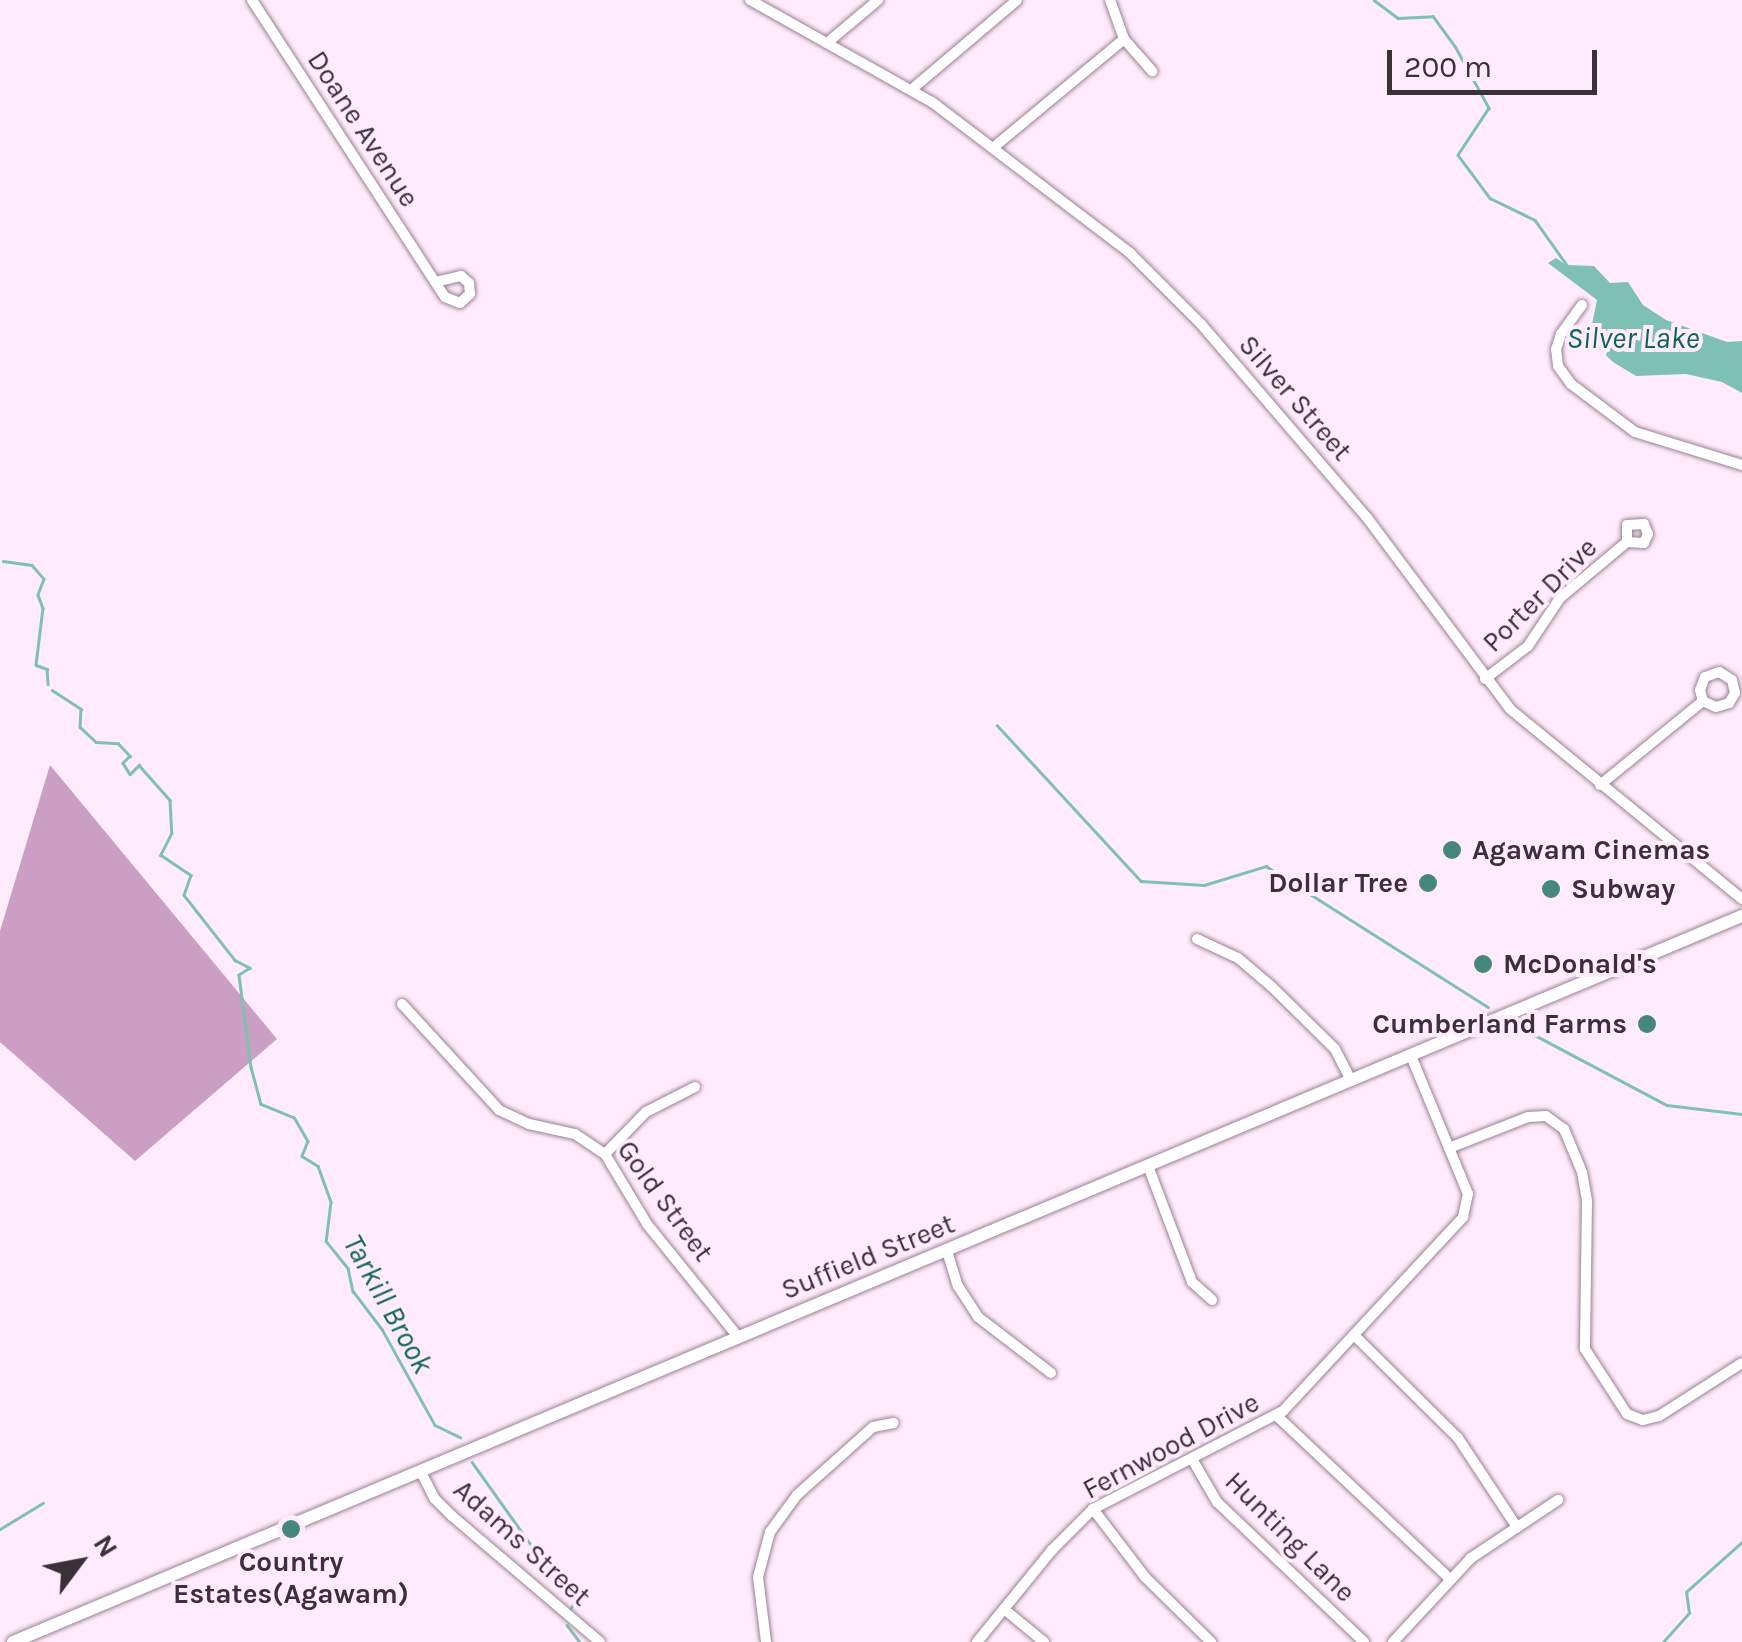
<!DOCTYPE html>
<html>
<head>
<meta charset="utf-8">
<style>
  body { margin:0 }
  #map { position:relative; width:1742px; height:1642px; overflow:hidden; background:#ffebfb; font-family:Karla,sans-serif }
  div>[style] { position:absolute }
  [style*='--x'] { left:calc(var(--x)*1px); top:calc(var(--y)*1px); width:calc(var(--w)*1px); rotate:calc(var(--a)*1deg) }
  .forest>* { inset:0; background:#ca9fc3 }
  .water>* { inset:0; background:#7ec1b2 }
  .stream>* { height:2.5px; margin:-1.25px; padding:0 1.25px; transform-origin:1.25px; border-radius:1.25px; background:#7ec1b2 }
  .roads { filter:drop-shadow(0 0 2px #988295) drop-shadow(0 0 2px #988295) }
  .minor>* { height:10px; margin:-5px; padding:0 5px; transform-origin:5px; border-radius:5px; background:#fff }
  .major>* { height:12px; margin:-6px; padding:0 6px; transform-origin:6px; border-radius:6px; background:#fff }
  .dots>* { width:28px; height:28px; translate:-50% -50%; box-sizing:border-box; border:5px solid #ffebfb; border-radius:50% }
  span { translate:-50% -50%; white-space:nowrap; text-align:center; line-height:1.15; -webkit-text-stroke:8px #ffebfb; paint-order:stroke }
  .street-label { font-size:28px; color:#393038 }
  .poi-label { font-size:28px; color:#393038; font-weight:700 }
  .left { translate:0 -50%; text-align:left }
  .right { translate:-100% -50%; text-align:right }
  .water-label { font-size:30px; color:#0b6659; font-style:italic }
  .north { position:absolute; left:30px; top:1512px; width:100px; height:100px; -webkit-text-stroke:8px #ffebfb; paint-order:stroke; rotate:58deg; font-size:28px; font-weight:700; line-height:40px; text-align:center; color:#393038 }
  .north::after { content:''; display:block; margin:auto; width:35px; height:45px; background:#393038; clip-path:polygon(50% 0,100% 100%,50% 72%,0 100%) }
  .scale { position:absolute; left:1387px; top:50px; width:210px; height:45px; box-sizing:border-box; border:5px solid #393038; border-top:0; padding-left:12px; font-size:30px; line-height:35px; white-space:nowrap; color:#393038; -webkit-text-stroke:8px #ffebfb; paint-order:stroke }
</style>
</head>
<body>
<div id="map">
  <div class="forest">
    <i style="clip-path:polygon(50px 765px,277px 1039px,135px 1161px,0 1042px,0 931px)"></i>
  </div>
  <div class="water">
    <i style="clip-path:polygon(1556px 258px,1566px 265px,1594px 266px,1610px 283px,1628px 282px,1643px 305px,1666px 320px,1727px 342px,1742px 341px,1742px 393px,1722px 382px,1686px 374px,1636px 376px,1613px 362px,1589px 339px,1597px 300px,1548px 263px)"></i>
  </div>
  <div class="stream">
    <i style="--x:1374;--y:0;--w:30;--a:37"></i>
    <i style="--x:1398;--y:18;--w:35;--a:-3"></i>
    <i style="--x:1433;--y:16;--w:37;--a:54"></i>
    <i style="--x:1455;--y:46;--w:71;--a:61.3"></i>
    <i style="--x:1489;--y:108;--w:56;--a:123.4"></i>
    <i style="--x:1458;--y:155;--w:54;--a:53.3"></i>
    <i style="--x:1490;--y:198;--w:50;--a:26.1"></i>
    <i style="--x:1535;--y:220;--w:55;--a:54.6"></i>
    <i style="--x:3;--y:561;--w:29;--a:8"></i>
    <i style="--x:32;--y:565;--w:18;--a:49"></i>
    <i style="--x:44;--y:579;--w:17;--a:111"></i>
    <i style="--x:38;--y:595;--w:14;--a:69"></i>
    <i style="--x:43;--y:608;--w:57;--a:97"></i>
    <i style="--x:36;--y:665;--w:12;--a:20"></i>
    <i style="--x:47;--y:669;--w:15;--a:86"></i>
    <i style="--x:52;--y:690;--w:35;--a:33"></i>
    <i style="--x:81;--y:709;--w:18;--a:93"></i>
    <i style="--x:80;--y:727;--w:22;--a:43"></i>
    <i style="--x:96;--y:742;--w:22;--a:3"></i>
    <i style="--x:118;--y:743;--w:18;--a:47"></i>
    <i style="--x:130;--y:756;--w:10;--a:135"></i>
    <i style="--x:123;--y:763;--w:13;--a:58"></i>
    <i style="--x:130;--y:774;--w:13;--a:-45"></i>
    <i style="--x:139;--y:765;--w:47;--a:48.5"></i>
    <i style="--x:170;--y:800;--w:33;--a:87"></i>
    <i style="--x:172;--y:833;--w:25;--a:117"></i>
    <i style="--x:161;--y:855;--w:36;--a:34"></i>
    <i style="--x:191;--y:875;--w:21;--a:109"></i>
    <i style="--x:184;--y:895;--w:83;--a:51.9"></i>
    <i style="--x:235;--y:960;--w:17;--a:28"></i>
    <i style="--x:250;--y:968;--w:13;--a:148"></i>
    <i style="--x:239;--y:975;--w:93;--a:82.6"></i>
    <i style="--x:251;--y:1067;--w:38;--a:75"></i>
    <i style="--x:261;--y:1104;--w:35;--a:22"></i>
    <i style="--x:294;--y:1117;--w:28;--a:60"></i>
    <i style="--x:308;--y:1141;--w:16;--a:112"></i>
    <i style="--x:302;--y:1156;--w:19;--a:32"></i>
    <i style="--x:318;--y:1166;--w:38;--a:70"></i>
    <i style="--x:331;--y:1202;--w:39;--a:97"></i>
    <i style="--x:326;--y:1241;--w:35;--a:51"></i>
    <i style="--x:348;--y:1268;--w:24;--a:78"></i>
    <i style="--x:353;--y:1291;--w:48;--a:52.7"></i>
    <i style="--x:382;--y:1329;--w:110;--a:61.1"></i>
    <i style="--x:435;--y:1425;--w:28;--a:26"></i>
    <i style="--x:997;--y:725;--w:212;--a:47.3"></i>
    <i style="--x:1141;--y:881;--w:63;--a:3.6"></i>
    <i style="--x:1204;--y:885;--w:65;--a:-17"></i>
    <i style="--x:1266;--y:866;--w:263;--a:32.4"></i>
    <i style="--x:1512;--y:1023;--w:175;--a:27.9"></i>
    <i style="--x:1667;--y:1105;--w:76;--a:6.8"></i>
    <i style="--x:472;--y:1462;--w:153;--a:54.5"></i>
    <i style="--x:561;--y:1587;--w:10;--a:29"></i>
    <i style="--x:570;--y:1592;--w:11;--a:63"></i>
    <i style="--x:575;--y:1602;--w:8;--a:120"></i>
    <i style="--x:0;--y:1529;--w:50;--a:-31.2"></i>
    <i style="--x:567;--y:1625;--w:21;--a:53"></i>
    <i style="--x:1663;--y:1642;--w:39;--a:-48"></i>
    <i style="--x:1689;--y:1613;--w:21;--a:-98"></i>
    <i style="--x:1686;--y:1592;--w:75;--a:-41.8"></i>
  </div>
  <div class="roads">
    <div class="minor">
      <i style="--x:252;--y:0;--w:354;--a:57"></i>
      <i style="--x:445;--y:297;--w:16;--a:22"></i>
      <i style="--x:460;--y:303;--w:13;--a:-42"></i>
      <i style="--x:470;--y:294;--w:11;--a:-95"></i>
      <i style="--x:469;--y:283;--w:11;--a:-139"></i>
      <i style="--x:461;--y:276;--w:26;--a:167"></i>
      <i style="--x:750;--y:0;--w:209;--a:29.3"></i>
      <i style="--x:932;--y:102;--w:249;--a:37.3"></i>
      <i style="--x:1130;--y:253;--w:100;--a:45"></i>
      <i style="--x:1201;--y:324;--w:257;--a:49.4"></i>
      <i style="--x:1368;--y:519;--w:237;--a:53.2"></i>
      <i style="--x:1510;--y:709;--w:300;--a:39.3"></i>
      <i style="--x:1124;--y:39;--w:43;--a:48.8"></i>
      <i style="--x:827;--y:43;--w:67;--a:-40.1"></i>
      <i style="--x:911;--y:90;--w:139;--a:-40.3"></i>
      <i style="--x:994;--y:147;--w:169;--a:-39.7"></i>
      <i style="--x:1124;--y:39;--w:41;--a:-109.7"></i>
      <i style="--x:1582;--y:305;--w:36;--a:126"></i>
      <i style="--x:1561;--y:334;--w:16;--a:108"></i>
      <i style="--x:1556;--y:349;--w:17;--a:83"></i>
      <i style="--x:1558;--y:366;--w:22;--a:54"></i>
      <i style="--x:1571;--y:384;--w:80;--a:36.9"></i>
      <i style="--x:1635;--y:432;--w:112;--a:17.1"></i>
      <i style="--x:1485;--y:679;--w:54;--a:-37.5"></i>
      <i style="--x:1528;--y:646;--w:58;--a:-56.3"></i>
      <i style="--x:1560;--y:598;--w:87;--a:-39.9"></i>
      <i style="--x:1627;--y:542;--w:17;--a:3"></i>
      <i style="--x:1644;--y:543;--w:10;--a:-66"></i>
      <i style="--x:1648;--y:534;--w:11;--a:-112"></i>
      <i style="--x:1644;--y:524;--w:17;--a:177"></i>
      <i style="--x:1627;--y:525;--w:17;--a:90"></i>
      <i style="--x:1600;--y:785;--w:133;--a:-39.2"></i>
      <i style="--x:1703;--y:701;--w:14;--a:25"></i>
      <i style="--x:1716;--y:707;--w:14;--a:-17"></i>
      <i style="--x:1729;--y:703;--w:12;--a:-59"></i>
      <i style="--x:1735;--y:693;--w:13;--a:-103"></i>
      <i style="--x:1732;--y:680;--w:15;--a:-148"></i>
      <i style="--x:1719;--y:672;--w:15;--a:160"></i>
      <i style="--x:1705;--y:677;--w:14;--a:111"></i>
      <i style="--x:1700;--y:690;--w:11;--a:75"></i>
      <i style="--x:1197;--y:939;--w:45;--a:24.9"></i>
      <i style="--x:1238;--y:958;--w:43;--a:40.3"></i>
      <i style="--x:1271;--y:986;--w:90;--a:44.5"></i>
      <i style="--x:1335;--y:1049;--w:36;--a:63"></i>
      <i style="--x:402;--y:1004;--w:144;--a:47.5"></i>
      <i style="--x:499;--y:1110;--w:33;--a:25"></i>
      <i style="--x:529;--y:1124;--w:47;--a:12.3"></i>
      <i style="--x:575;--y:1134;--w:36;--a:34"></i>
      <i style="--x:605;--y:1154;--w:82;--a:59"></i>
      <i style="--x:647;--y:1224;--w:146;--a:51.1"></i>
      <i style="--x:1449;--y:1148;--w:85;--a:-21.4"></i>
      <i style="--x:1528;--y:1117;--w:18;--a:-3"></i>
      <i style="--x:1546;--y:1116;--w:22;--a:36"></i>
      <i style="--x:1564;--y:1129;--w:47;--a:67.3"></i>
      <i style="--x:1582;--y:1172;--w:29;--a:80"></i>
      <i style="--x:1587;--y:1201;--w:148;--a:90.8"></i>
      <i style="--x:1585;--y:1349;--w:77;--a:57.1"></i>
      <i style="--x:1627;--y:1414;--w:17;--a:21"></i>
      <i style="--x:1643;--y:1420;--w:16;--a:-14"></i>
      <i style="--x:1659;--y:1416;--w:98;--a:-32.6"></i>
      <i style="--x:605;--y:1154;--w:59;--a:-45.7"></i>
      <i style="--x:646;--y:1112;--w:55;--a:-27"></i>
      <i style="--x:1148;--y:1166;--w:124;--a:69.2"></i>
      <i style="--x:1192;--y:1282;--w:27;--a:42"></i>
      <i style="--x:947;--y:1251;--w:37;--a:73"></i>
      <i style="--x:958;--y:1286;--w:37;--a:57"></i>
      <i style="--x:978;--y:1317;--w:92;--a:37.5"></i>
      <i style="--x:1354;--y:1335;--w:146;--a:44.7"></i>
      <i style="--x:1458;--y:1438;--w:107;--a:56.5"></i>
      <i style="--x:1277;--y:1416;--w:238;--a:43.3"></i>
      <i style="--x:1192;--y:1459;--w:50;--a:59.8"></i>
      <i style="--x:1217;--y:1502;--w:203;--a:43.6"></i>
      <i style="--x:421;--y:1472;--w:30;--a:63"></i>
      <i style="--x:435;--y:1499;--w:24;--a:45"></i>
      <i style="--x:452;--y:1516;--w:194;--a:40.4"></i>
      <i style="--x:1093;--y:1509;--w:86;--a:52.6"></i>
      <i style="--x:1145;--y:1577;--w:93;--a:44.6"></i>
      <i style="--x:1004;--y:1609;--w:52;--a:39.5"></i>
      <i style="--x:766;--y:1642;--w:65;--a:-97"></i>
      <i style="--x:758;--y:1577;--w:47;--a:-75.1"></i>
      <i style="--x:770;--y:1532;--w:46;--a:-53.9"></i>
      <i style="--x:797;--y:1495;--w:102;--a:-41.8"></i>
      <i style="--x:873;--y:1427;--w:21;--a:-11"></i>
      <i style="--x:977;--y:1642;--w:119;--a:-50.8"></i>
      <i style="--x:1052;--y:1550;--w:58;--a:-45"></i>
      <i style="--x:1093;--y:1509;--w:214;--a:-27.3"></i>
      <i style="--x:1283;--y:1411;--w:265;--a:-47.1"></i>
      <i style="--x:1463;--y:1217;--w:24;--a:-78"></i>
      <i style="--x:1468;--y:1194;--w:149;--a:-112.4"></i>
      <i style="--x:1393;--y:1642;--w:115;--a:-47.1"></i>
      <i style="--x:1471;--y:1558;--w:105;--a:-33.7"></i>
    </div>
    <div class="major">
      <i style="--x:13;--y:1642;--w:1875;--a:-22.78"></i>
    </div>
  </div>
  <div class="dots">
    <i style="left:1452px;top:850px;background:#45887b"></i>
    <i style="left:1428px;top:883px;background:#45887b"></i>
    <i style="left:1551px;top:889px;background:#45887b"></i>
    <i style="left:1483px;top:964px;background:#45887b"></i>
    <i style="left:1647px;top:1024px;background:#45887b"></i>
    <i style="left:291px;top:1529px;background:#45887b"></i>
  </div>
  <div class="street-label">
    <span style="left:363px;top:129px;rotate:57deg">Doane Avenue</span>
    <span style="left:1295px;top:398px;rotate:49deg">Silver Street</span>
    <span style="left:1540px;top:595px;rotate:-45deg">Porter Drive</span>
    <span style="left:665px;top:1201px;rotate:54deg">Gold Street</span>
    <span style="left:868px;top:1257px;rotate:-22deg">Suffield Street</span>
    <span style="left:1171px;top:1446px;rotate:-28deg">Fernwood Drive</span>
    <span style="left:1290px;top:1537px;rotate:45deg">Hunting Lane</span>
    <span style="left:522px;top:1543px;rotate:42deg">Adams Street</span>
  </div>
  <div class="poi-label">
    <span class="left" style="left:1472px;top:850px">Agawam Cinemas</span>
    <span class="right" style="left:1408px;top:883px">Dollar Tree</span>
    <span class="left" style="left:1571px;top:889px">Subway</span>
    <span class="left" style="left:1503px;top:964px">McDonald's</span>
    <span class="right" style="left:1627px;top:1024px">Cumberland Farms</span>
    <span style="left:291px;top:1578px">Country<br>Estates(Agawam)</span>
  </div>
  <div class="water-label">
    <span style="left:1633px;top:338px">Silver Lake</span>
    <span style="left:388px;top:1304px;rotate:61deg">Tarkill Brook</span>
  </div>
  <div class="north">N</div>
  <div class="scale">200 m</div>
</div>
</body>
</html>
